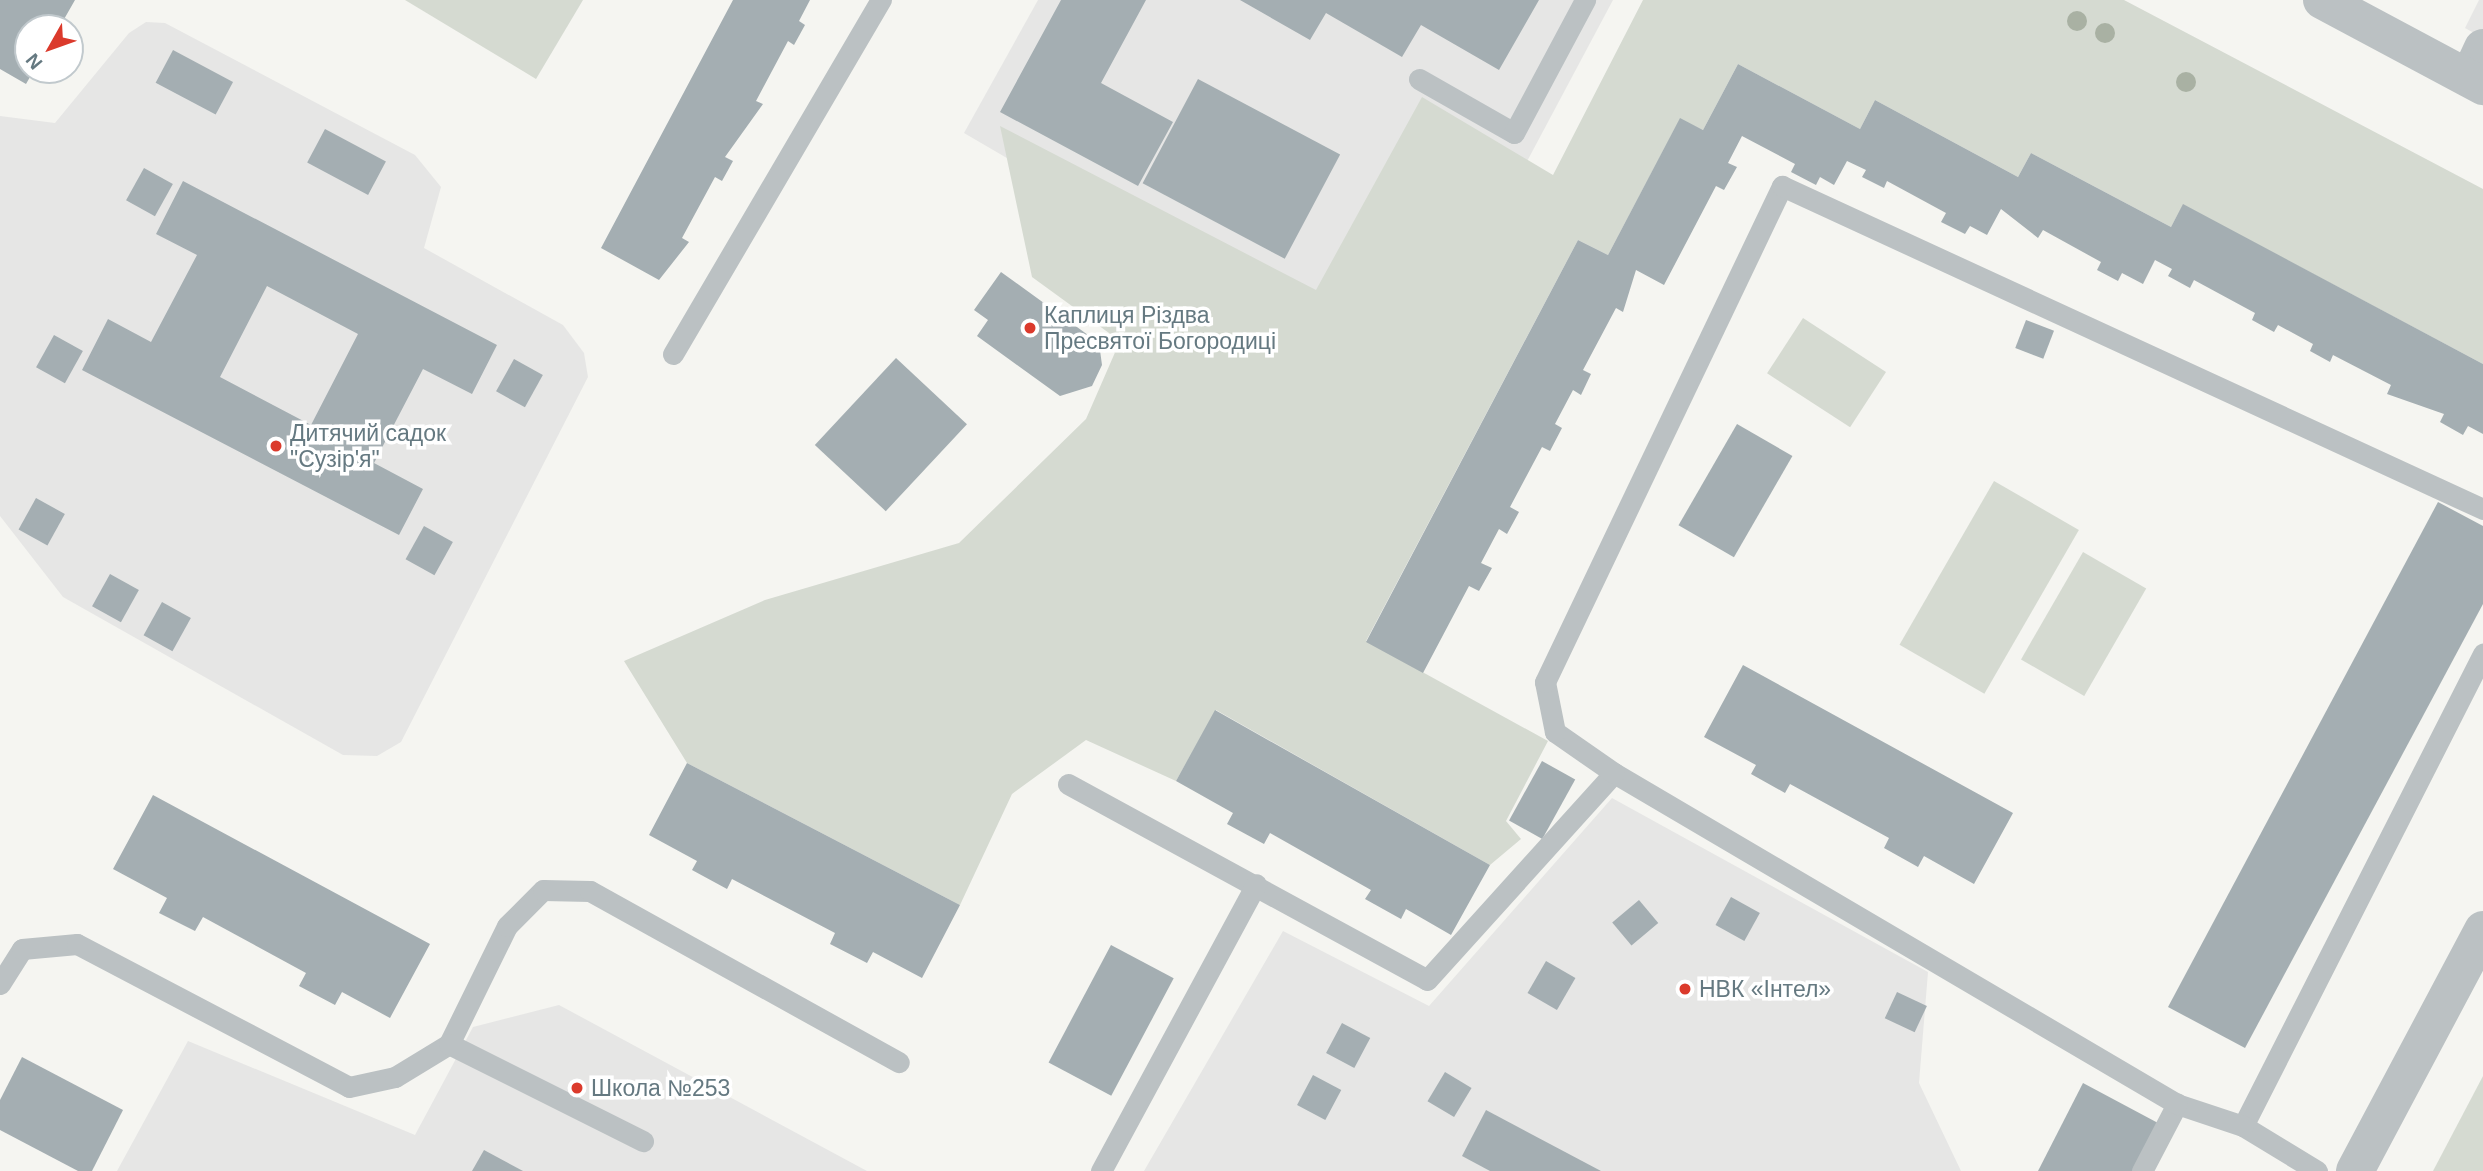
<!DOCTYPE html>
<html>
<head>
<meta charset="utf-8">
<style>
  body { margin:0 }
  #map { position:relative; width:2483px; height:1171px; overflow:hidden; background:#f5f5f1; font-family:Helvetica,sans-serif }
  div>[style] { position:absolute }
  [style*='--x'] { left:calc(var(--x)*1px); top:calc(var(--y)*1px); width:calc(var(--w)*1px); rotate:calc(var(--a)*1deg) }
  .built>* { inset:0; background:#e6e6e5 }
  .green>* { inset:0; background:#d5dad1; transform-origin:0 0 }
  .building>* { inset:0; background:#a4aeb2; transform-origin:0 0 }
  .service>* { height:21px; margin:-10.5px; padding:0 10.5px; transform-origin:10.5px; border-radius:10.5px; background:#bbc1c3 }
  .minor>* { height:38px; margin:-19px; padding:0 19px; transform-origin:19px; border-radius:19px; background:#bbc1c3 }
  .tertiary>* { height:38px; margin:-19px; padding:0 19px; transform-origin:19px; border-radius:19px; background:#bbc1c3 }
  .trees>* { width:20px; height:20px; margin:-10px; border-radius:50%; background:#a9b1a3 }
  .dots>* { width:19px; height:19px; translate:-50% -50%; box-sizing:border-box; border:4px solid #fff; border-radius:50% }
  span { translate:-50% -50%; white-space:nowrap; text-align:center; line-height:1.15; -webkit-text-stroke:7px #fff; paint-order:stroke }
  .poi-label { font-size:23px; color:#657981 }
  .left { translate:0 -50%; text-align:left }
  .north { position:absolute; left:14px; top:14px; width:70px; height:70px; box-sizing:border-box; background:#fff; border:2px solid #c1c9cd; border-radius:50%; rotate:230deg; font-size:19px; font-weight:700; line-height:28px; text-align:center; color:#657981 }
  .north::after { content:''; display:block; margin:auto; width:24px; height:32px; background:#db3a2c; clip-path:polygon(50% 0,100% 100%,50% 72%,0 100%) }
</style>
</head>
<body>
<div id="map">
  <div class="built">
    <i style="clip-path:polygon(1038px 0,1613px 0,1405px 390px,964px 133px)"></i>
    <i style="clip-path:polygon(2479px 0,2483px 0,2483px 38px,2465px 28px)"></i>
    <i style="clip-path:polygon(146px 22px,165px 23px,415px 155px,441px 187px,424px 248px,563px 325px,584px 353px,588px 377px,401px 742px,377px 756px,343px 755px,63px 597px,0 516px,0 116px,55px 123px,129px 33px)"></i>
    <i style="clip-path:polygon(1612px 798px,1928px 972px,1919px 1083px,1961px 1171px,1144px 1171px,1283px 931px,1429px 1006px)"></i>
    <i style="clip-path:polygon(559px 1005px,867px 1171px,117px 1171px,188px 1041px,415px 1135px,473px 1027px)"></i>
  </div>
  <div class="green">
    <i style="clip-path:polygon(405px 0,583px 0,536px 79px)"></i>
    <i style="clip-path:polygon(1643px 0,2124px 0,2483px 189px,2483px 364px,2183px 205px,2171px 227px,2031px 153px,2018px 177px,1875px 100px,1860px 129px,1738px 64px,1703px 130px,1680px 119px,1608px 255px,1578px 240px,1366px 641px,1548px 741px,1506px 821px,1521px 839px,1490px 865px,1216px 710px,1176px 781px,1086px 740px,1012px 794px,960px 905px,687px 763px,624px 661px,765px 600px,959px 543px,1086px 419px,1120px 341px,1032px 277px,1000px 126px,1316px 290px,1422px 97px,1553px 175px)"></i>
    <i style="left:1803px;top:318px;width:99px;height:66px;rotate:33deg"></i>
    <i style="left:1994px;top:481px;width:98px;height:189px;rotate:30deg"></i>
    <i style="left:2083px;top:552px;width:73px;height:124px;rotate:30deg"></i>
    <i style="clip-path:polygon(2483px 1076px,2483px 1171px,2433px 1171px)"></i>
  </div>
  <div class="building">
    <i style="clip-path:polygon(0 0,75px 0,59px 28px,28px 28px,28px 70px,34px 70px,26px 84px,0 69px)"></i>
    <i style="clip-path:polygon(733px 0,810px 0,799px 21px,805px 25px,794px 45px,788px 41px,756px 101px,763px 104px,725px 157px,733px 161px,722px 181px,715px 177px,682px 238px,689px 242px,659px 280px,601px 248px)"></i>
    <i style="clip-path:polygon(1061px 0,1146px 0,1101px 83px,1173px 122px,1138px 186px,1000px 112px)"></i>
    <i style="clip-path:polygon(1240px 0,1539px 0,1499px 70px,1421px 25px,1402px 57px,1326px 13px,1310px 40px)"></i>
    <i style="left:173px;top:50px;width:68px;height:37px;rotate:28deg"></i>
    <i style="clip-path:polygon(1738px 64px,1860px 129px,1875px 100px,2018px 177px,2031px 153px,2171px 227px,2183px 204px,2483px 364px,2483px 434px,2468px 426px,2463px 435px,2440px 422px,2444px 414px,2387px 394px,2391px 385px,2333px 355px,2330px 362px,2310px 351px,2313px 344px,2278px 325px,2274px 332px,2252px 320px,2255px 313px,2194px 280px,2190px 288px,2168px 276px,2172px 269px,2155px 260px,2143px 284px,2122px 273px,2118px 281px,2097px 270px,2101px 262px,2043px 230px,2038px 238px,2001px 209px,1987px 235px,1970px 226px,1965px 234px,1941px 222px,1946px 213px,1887px 181px,1884px 188px,1862px 177px,1866px 170px,1847px 161px,1834px 185px,1820px 177px,1816px 185px,1791px 172px,1795px 164px,1742px 136px,1728px 163px,1737px 167px,1724px 190px,1716px 186px,1664px 285px,1636px 270px,1623px 312px,1616px 308px,1583px 370px,1591px 374px,1581px 395px,1573px 390px,1555px 424px,1562px 428px,1550px 451px,1542px 447px,1510px 507px,1519px 512px,1507px 534px,1499px 529px,1481px 563px,1492px 568px,1479px 591px,1469px 586px,1423px 673px,1366px 642px,1578px 240px,1608px 255px,1680px 118px,1703px 130px)"></i>
    <i style="left:1198px;top:79px;width:161px;height:118px;rotate:28deg"></i>
    <i style="left:325px;top:129px;width:69px;height:38px;rotate:28deg"></i>
    <i style="left:144px;top:168px;width:33px;height:37px;rotate:29deg"></i>
    <i style="clip-path:polygon(evenodd,183px 181px,497px 345px,472px 394px,423px 369px,374px 463px,423px 489px,399px 535px,82px 370px,108px 319px,151px 342px,197px 255px,156px 234px,183px 181px,267px 286px,358px 334px,311px 425px,220px 377px,267px 286px)"></i>
    <i style="clip-path:polygon(1001px 272px,1099px 343px,1102px 365px,1092px 386px,1060px 396px,977px 336px,988px 320px,974px 310px)"></i>
    <i style="left:2026px;top:320px;width:30px;height:30px;rotate:21deg"></i>
    <i style="left:54px;top:335px;width:33px;height:37px;rotate:29deg"></i>
    <i style="left:896px;top:358px;width:97px;height:119px;rotate:43deg"></i>
    <i style="left:514px;top:359px;width:33px;height:37px;rotate:29deg"></i>
    <i style="left:1737px;top:424px;width:64px;height:117px;rotate:30deg"></i>
    <i style="left:36px;top:498px;width:33px;height:36px;rotate:29deg"></i>
    <i style="clip-path:polygon(2438px 502px,2483px 526px,2483px 604px,2245px 1048px,2168px 1007px)"></i>
    <i style="left:424px;top:526px;width:33px;height:38px;rotate:29deg"></i>
    <i style="left:110px;top:574px;width:33px;height:37px;rotate:29deg"></i>
    <i style="left:162px;top:602px;width:33px;height:38px;rotate:29deg"></i>
    <i style="clip-path:polygon(1743px 665px,2013px 813px,1974px 884px,1924px 856px,1918px 867px,1884px 848px,1889px 838px,1790px 784px,1785px 793px,1751px 774px,1756px 765px,1704px 737px)"></i>
    <i style="clip-path:polygon(1215px 710px,1490px 865px,1451px 935px,1406px 909px,1401px 919px,1365px 899px,1371px 890px,1270px 833px,1264px 844px,1227px 824px,1233px 813px,1176px 781px)"></i>
    <i style="left:1542px;top:761px;width:38px;height:68px;rotate:29deg"></i>
    <i style="clip-path:polygon(687px 763px,960px 905px,922px 978px,873px 952px,867px 963px,830px 944px,835px 933px,732px 879px,727px 889px,692px 870px,697px 861px,649px 835px)"></i>
    <i style="clip-path:polygon(153px 795px,430px 944px,390px 1018px,342px 992px,335px 1005px,299px 986px,306px 973px,203px 917px,195px 931px,159px 913px,167px 898px,113px 869px)"></i>
    <i style="left:1731px;top:897px;width:33px;height:32px;rotate:29deg"></i>
    <i style="left:1639px;top:900px;width:30px;height:35px;rotate:50deg"></i>
    <i style="left:1111px;top:945px;width:71px;height:133px;rotate:28deg"></i>
    <i style="left:1546px;top:961px;width:34px;height:37px;rotate:30deg"></i>
    <i style="left:1897px;top:992px;width:33px;height:29px;rotate:25deg"></i>
    <i style="left:1342px;top:1023px;width:32px;height:34px;rotate:28deg"></i>
    <i style="clip-path:polygon(22px 1057px,123px 1110px,92px 1171px,78px 1171px,0 1130px,0 1100px)"></i>
    <i style="left:1445px;top:1072px;width:31px;height:34px;rotate:31deg"></i>
    <i style="left:1313px;top:1075px;width:32px;height:34px;rotate:28deg"></i>
    <i style="clip-path:polygon(2083px 1083px,2158px 1123px,2133px 1171px,2038px 1171px)"></i>
    <i style="clip-path:polygon(1486px 1110px,1601px 1171px,1490px 1171px,1462px 1156px)"></i>
    <i style="clip-path:polygon(484px 1150px,523px 1171px,472px 1171px)"></i>
  </div>
  <div class="service">
    <i style="--x:1419;--y:79;--w:109;--a:29.6"></i>
    <i style="--x:1514;--y:133;--w:151;--a:-61.9"></i>
    <i style="--x:673;--y:354;--w:411;--a:-59.6"></i>
    <i style="--x:1068;--y:784;--w:409;--a:28.6"></i>
    <i style="--x:1427;--y:980;--w:279;--a:-47.9"></i>
    <i style="--x:0;--y:984;--w:41;--a:-57.8"></i>
    <i style="--x:22;--y:949;--w:55;--a:-5.2"></i>
    <i style="--x:77;--y:944;--w:307;--a:27.7"></i>
    <i style="--x:349;--y:1087;--w:47;--a:-12.3"></i>
    <i style="--x:395;--y:1077;--w:63;--a:-31.4"></i>
    <i style="--x:449;--y:1044;--w:131;--a:-63.8"></i>
    <i style="--x:507;--y:926;--w:51;--a:-45"></i>
    <i style="--x:543;--y:890;--w:47;--a:1.2"></i>
    <i style="--x:590;--y:891;--w:353;--a:29"></i>
    <i style="--x:449;--y:1044;--w:217;--a:26.6"></i>
    <i style="--x:2243;--y:1126;--w:530;--a:-63.05"></i>
    <i style="--x:1101;--y:1171;--w:326;--a:-61.6"></i>
    <i style="--x:2142;--y:1171;--w:76;--a:-62.4"></i>
    <i style="--x:2317;--y:1171;--w:87;--a:-148.7"></i>
    <i style="--x:2243;--y:1126;--w:70;--a:-161.6"></i>
    <i style="--x:2177;--y:1104;--w:653;--a:-149.55"></i>
    <i style="--x:1614;--y:773;--w:72;--a:-145.2"></i>
    <i style="--x:1555;--y:732;--w:51;--a:-101.3"></i>
    <i style="--x:1545;--y:682;--w:550;--a:-64.46"></i>
    <i style="--x:1782;--y:186;--w:772;--a:24.74"></i>
  </div>
  <div class="minor">
    <i style="--x:2469;--y:78;--w:33;--a:-65"></i>
    <i style="--x:2355;--y:1171;--w:273;--a:-62"></i>
  </div>
  <div class="tertiary">
    <i style="--x:2322;--y:0;--w:183;--a:28.1"></i>
  </div>
  <div class="trees">
    <i style="left:2077px;top:21px"></i>
    <i style="left:2105px;top:33px"></i>
    <i style="left:2186px;top:82px"></i>
  </div>
  <div class="dots">
    <i style="left:1030px;top:328px;background:#db3a2c"></i>
    <i style="left:276px;top:446px;background:#db3a2c"></i>
    <i style="left:1685px;top:989px;background:#db3a2c"></i>
    <i style="left:577px;top:1088px;background:#db3a2c"></i>
  </div>
  <div class="poi-label">
    <span class="left" style="left:1044px;top:328px">Каплиця Різдва<br>Пресвятої Богородиці</span>
    <span class="left" style="left:290px;top:446px">Дитячий садок<br>"Сузір'я"</span>
    <span class="left" style="left:1699px;top:989px">НВК «Інтел»</span>
    <span class="left" style="left:591px;top:1088px">Школа №253</span>
  </div>
  <div class="north">N</div>
</div>
</body>
</html>
